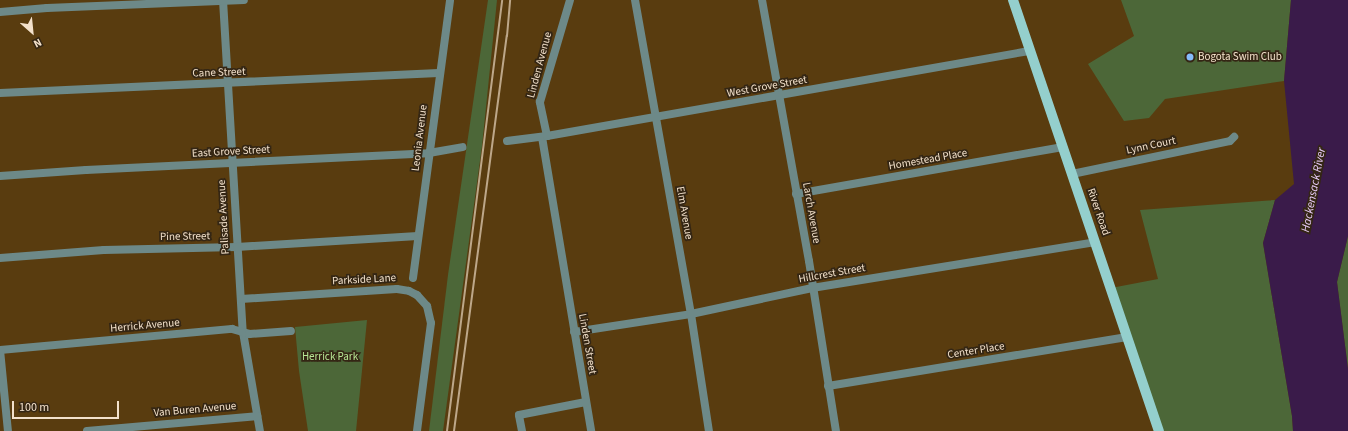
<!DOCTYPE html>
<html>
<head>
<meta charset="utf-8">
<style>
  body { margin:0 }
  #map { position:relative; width:1348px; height:431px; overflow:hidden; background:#593c0f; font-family:"Source Sans 3",sans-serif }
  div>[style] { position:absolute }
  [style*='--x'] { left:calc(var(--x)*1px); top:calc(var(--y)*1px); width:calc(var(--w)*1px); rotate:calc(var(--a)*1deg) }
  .green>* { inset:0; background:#4c6738 }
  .water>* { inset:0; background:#3a1b4a }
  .minor>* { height:8px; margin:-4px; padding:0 4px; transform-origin:4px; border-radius:4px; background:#6d8988 }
  .major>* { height:10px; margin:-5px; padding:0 5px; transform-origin:5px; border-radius:5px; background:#94cfcd }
  .rail>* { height:2px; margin:-1px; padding:0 1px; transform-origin:1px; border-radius:1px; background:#bda789 }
  .dots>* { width:11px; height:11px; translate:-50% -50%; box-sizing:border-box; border:2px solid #342614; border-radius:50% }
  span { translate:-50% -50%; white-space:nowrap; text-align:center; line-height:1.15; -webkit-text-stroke:3.5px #342614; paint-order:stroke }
  .poi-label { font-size:11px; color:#f3e1cb }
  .left { translate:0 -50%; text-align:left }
  .street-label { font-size:11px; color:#f3e1cb }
  .park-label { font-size:11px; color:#b7e695 }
  .water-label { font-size:12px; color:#ebcefd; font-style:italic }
  .north { position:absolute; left:12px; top:12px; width:40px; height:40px; -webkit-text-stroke:3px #342614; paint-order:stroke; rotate:153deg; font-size:11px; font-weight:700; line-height:16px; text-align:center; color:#f3e1cb }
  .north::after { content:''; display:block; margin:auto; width:14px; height:18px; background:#f3e1cb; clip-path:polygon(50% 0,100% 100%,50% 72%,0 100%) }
  .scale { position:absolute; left:12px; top:401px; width:107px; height:18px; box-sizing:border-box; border:2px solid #f3e1cb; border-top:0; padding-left:5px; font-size:12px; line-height:14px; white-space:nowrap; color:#f3e1cb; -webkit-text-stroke:3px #342614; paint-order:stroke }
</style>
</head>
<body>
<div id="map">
  <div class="green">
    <i style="clip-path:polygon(488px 0,497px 0,482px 146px,443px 431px,429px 431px,448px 275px)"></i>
    <i style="clip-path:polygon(1121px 0,1291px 0,1284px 81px,1165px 99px,1149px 118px,1124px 121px,1088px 64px,1134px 36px)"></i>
    <i style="clip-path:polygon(1275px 200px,1263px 243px,1292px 416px,1293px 431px,1159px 431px,1111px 288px,1158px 279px,1140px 210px)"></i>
    <i style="clip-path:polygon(1348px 236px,1348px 369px,1337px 282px)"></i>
    <i style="clip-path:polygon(367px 320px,356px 431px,308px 431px,299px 371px,295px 327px)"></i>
  </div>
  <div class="water">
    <i style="clip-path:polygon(1291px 0,1348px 0,1348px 236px,1337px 282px,1348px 369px,1348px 431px,1293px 431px,1292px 416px,1263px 243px,1275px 200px,1294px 184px,1284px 81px)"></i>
  </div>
  <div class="minor">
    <i style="--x:223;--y:0;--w:333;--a:86.6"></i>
    <i style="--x:243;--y:332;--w:100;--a:80.3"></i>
    <i style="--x:635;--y:0;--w:319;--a:79.9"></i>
    <i style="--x:691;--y:314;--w:118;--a:81.3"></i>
    <i style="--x:762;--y:0;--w:265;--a:79.8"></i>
    <i style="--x:809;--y:261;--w:172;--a:81"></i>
    <i style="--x:0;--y:12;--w:47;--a:-4.9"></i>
    <i style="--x:47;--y:8;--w:197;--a:-2.3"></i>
    <i style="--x:0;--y:93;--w:439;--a:-2.6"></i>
    <i style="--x:547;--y:136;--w:35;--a:-102"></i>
    <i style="--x:540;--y:102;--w:106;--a:-73.6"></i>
    <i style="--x:542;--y:137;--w:298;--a:80.5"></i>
    <i style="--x:507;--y:141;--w:40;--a:-7.1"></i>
    <i style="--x:547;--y:136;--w:491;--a:-10"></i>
    <i style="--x:1072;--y:174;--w:161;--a:-11.8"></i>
    <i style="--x:1230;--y:141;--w:6;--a:-45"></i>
    <i style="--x:0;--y:176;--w:86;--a:-4"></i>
    <i style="--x:86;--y:170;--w:343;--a:-2.8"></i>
    <i style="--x:429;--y:153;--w:34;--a:-10"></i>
    <i style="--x:796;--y:194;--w:271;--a:-10"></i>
    <i style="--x:0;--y:258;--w:104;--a:-4.4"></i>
    <i style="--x:104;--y:250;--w:133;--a:-1.3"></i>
    <i style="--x:237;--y:247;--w:181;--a:-3.5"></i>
    <i style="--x:413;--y:278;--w:280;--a:-82.4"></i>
    <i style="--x:241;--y:299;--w:156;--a:-3.7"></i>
    <i style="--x:397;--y:289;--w:12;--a:9"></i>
    <i style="--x:409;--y:291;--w:9;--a:27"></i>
    <i style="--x:417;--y:295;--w:15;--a:48"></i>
    <i style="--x:427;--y:306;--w:17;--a:77"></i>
    <i style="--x:431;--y:323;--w:109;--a:97.4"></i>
    <i style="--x:574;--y:332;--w:118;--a:-8.7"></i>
    <i style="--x:691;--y:314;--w:124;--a:-12.1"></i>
    <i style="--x:812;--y:288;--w:287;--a:-9.2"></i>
    <i style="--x:0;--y:350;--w:233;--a:-5.2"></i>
    <i style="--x:232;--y:329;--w:18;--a:16"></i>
    <i style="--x:249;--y:334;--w:42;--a:-4.1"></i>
    <i style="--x:0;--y:350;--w:81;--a:84.4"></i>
    <i style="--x:828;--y:386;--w:303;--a:-9.3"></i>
    <i style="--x:87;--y:431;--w:171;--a:-5"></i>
    <i style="--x:522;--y:431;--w:16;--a:-101"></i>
    <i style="--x:519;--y:415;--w:68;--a:-11"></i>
  </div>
  <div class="major">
    <i style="--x:1013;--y:0;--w:455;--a:71.3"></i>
  </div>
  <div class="rail">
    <i style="--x:447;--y:431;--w:434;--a:-82.7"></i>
    <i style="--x:454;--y:431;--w:399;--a:-82.4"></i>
    <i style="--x:507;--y:36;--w:36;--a:-85"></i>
  </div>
  <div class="dots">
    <i style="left:1190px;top:57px;background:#85bbfb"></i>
  </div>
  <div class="poi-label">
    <span class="left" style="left:1198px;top:57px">Bogota Swim Club</span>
  </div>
  <div class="street-label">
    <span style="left:540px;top:65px;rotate:-75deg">Linden Avenue</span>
    <span style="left:219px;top:73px;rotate:-2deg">Cane Street</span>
    <span style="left:767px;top:87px;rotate:-10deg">West Grove Street</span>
    <span style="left:420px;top:138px;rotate:-83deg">Leonia Avenue</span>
    <span style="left:1151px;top:146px;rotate:-12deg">Lynn Court</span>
    <span style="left:231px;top:152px;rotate:-3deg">East Grove Street</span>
    <span style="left:928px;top:160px;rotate:-10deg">Homestead Place</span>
    <span style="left:1098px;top:212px;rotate:71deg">River Road</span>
    <span style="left:684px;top:213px;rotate:80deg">Elm Avenue</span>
    <span style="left:811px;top:213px;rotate:80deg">Larch Avenue</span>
    <span style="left:224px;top:217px;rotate:-93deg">Palisade Avenue</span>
    <span style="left:185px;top:237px;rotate:-1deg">Pine Street</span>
    <span style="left:832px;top:274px;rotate:-10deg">Hillcrest Street</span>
    <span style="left:364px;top:280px;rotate:-3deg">Parkside Lane</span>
    <span style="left:145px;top:326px;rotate:-5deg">Herrick Avenue</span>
    <span style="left:587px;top:344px;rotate:80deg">Linden Street</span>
    <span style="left:976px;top:351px;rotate:-9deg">Center Place</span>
    <span style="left:195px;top:410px;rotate:-5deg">Van Buren Avenue</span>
  </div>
  <div class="park-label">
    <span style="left:330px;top:357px">Herrick Park</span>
  </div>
  <div class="water-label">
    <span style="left:1314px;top:190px;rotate:-79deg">Hackensack River</span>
  </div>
  <div class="north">N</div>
  <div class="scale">100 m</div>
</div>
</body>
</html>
